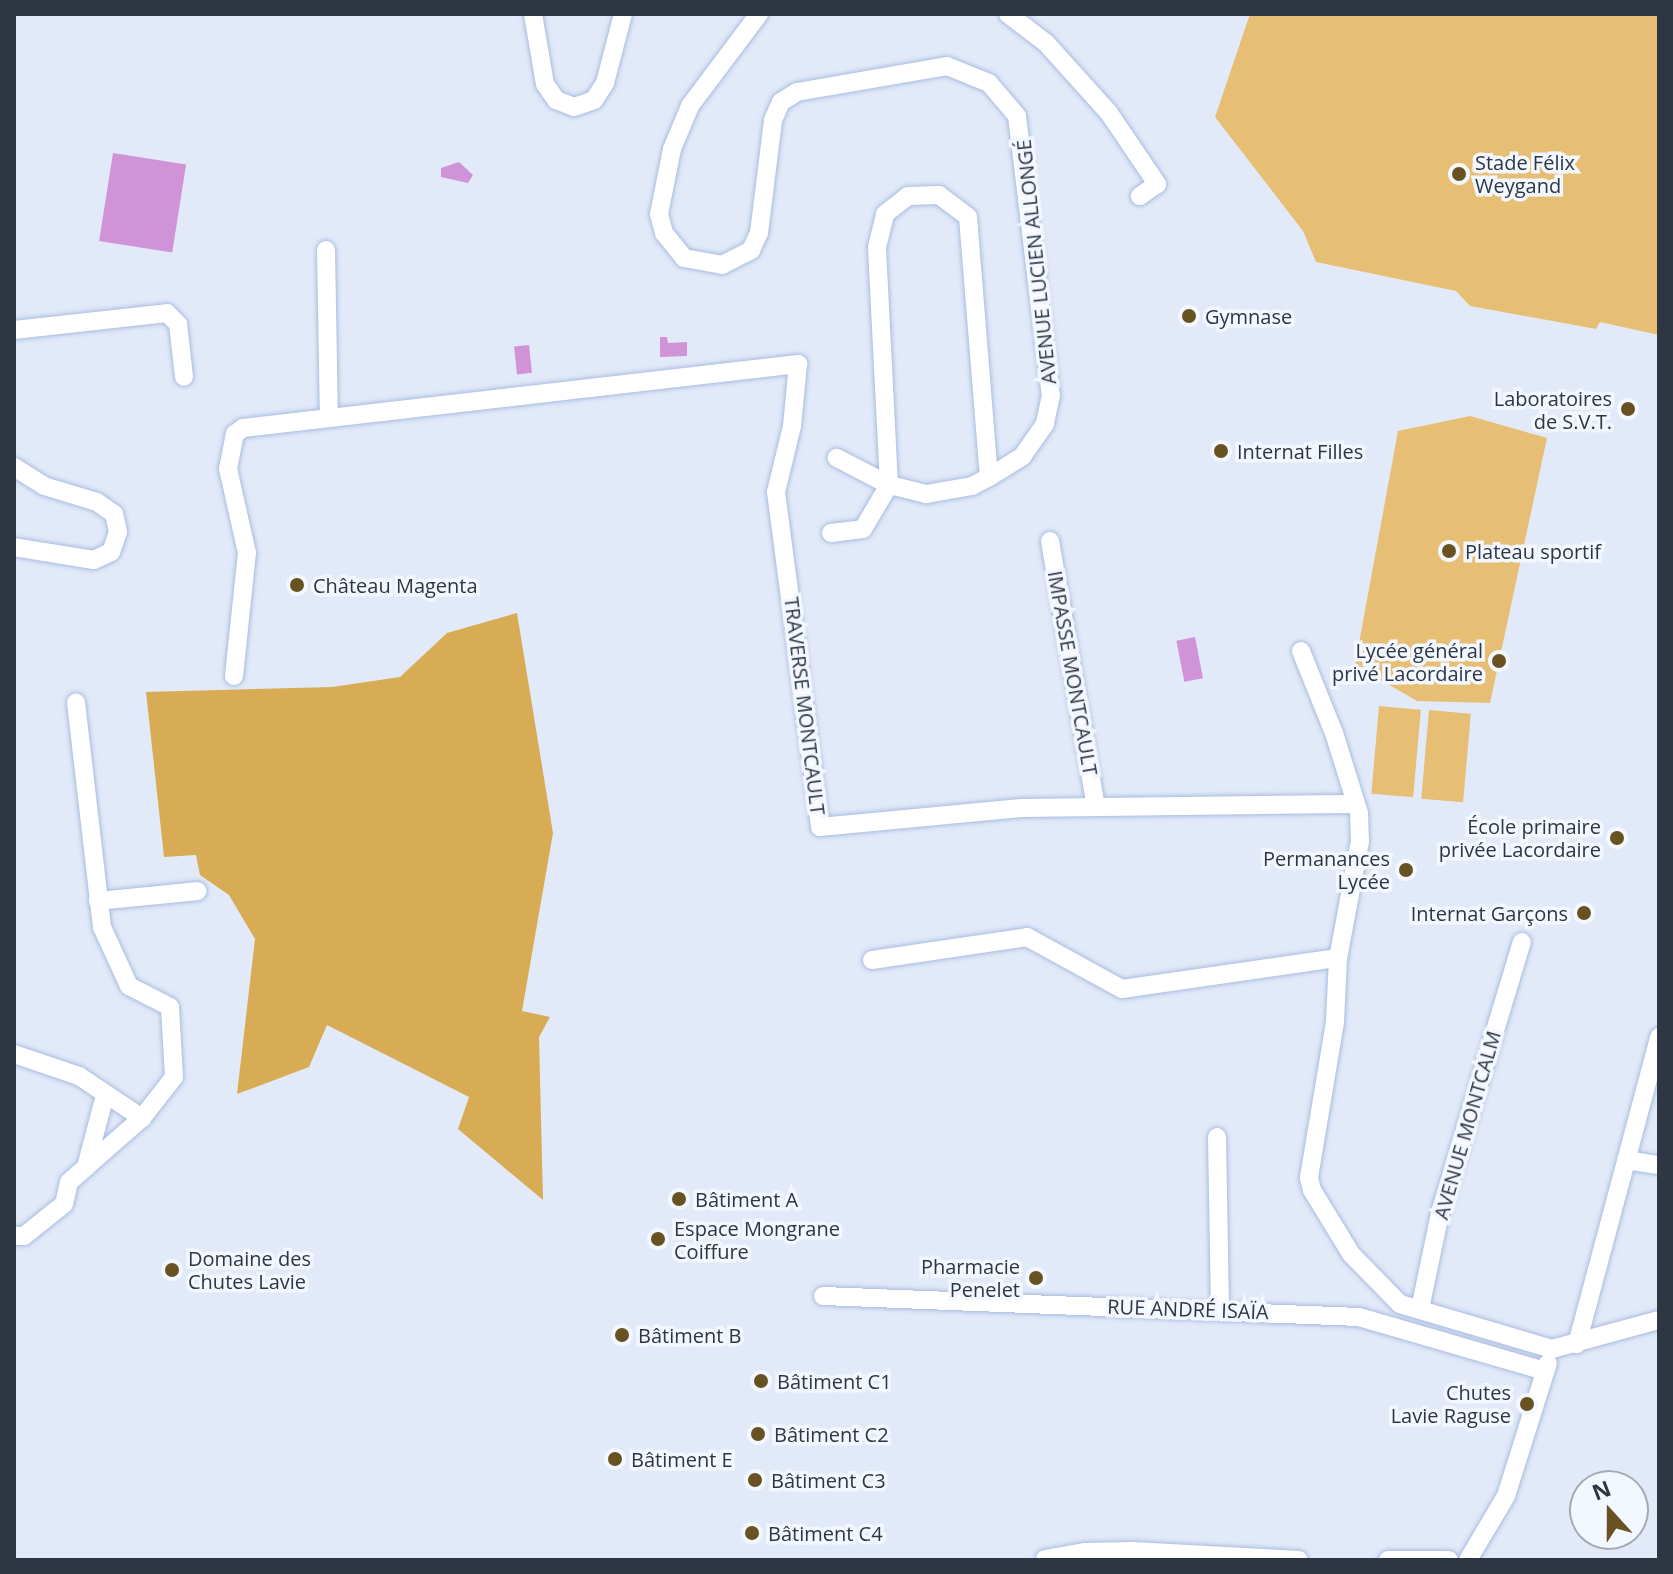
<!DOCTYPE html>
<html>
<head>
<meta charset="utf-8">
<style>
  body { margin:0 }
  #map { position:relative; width:1673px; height:1574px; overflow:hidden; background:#e2eaf9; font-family:"Open Sans",sans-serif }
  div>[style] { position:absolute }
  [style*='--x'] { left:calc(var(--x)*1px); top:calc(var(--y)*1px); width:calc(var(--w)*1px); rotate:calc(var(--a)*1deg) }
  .green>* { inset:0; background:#e6bf74; transform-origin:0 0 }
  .forest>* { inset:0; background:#d7ac55 }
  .water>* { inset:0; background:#d093d7; transform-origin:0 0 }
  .roads { filter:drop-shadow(0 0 2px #a9bce0) drop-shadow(0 0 2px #a9bce0) }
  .minor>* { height:18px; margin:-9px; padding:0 9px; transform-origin:9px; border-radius:9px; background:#fff }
  .dots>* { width:22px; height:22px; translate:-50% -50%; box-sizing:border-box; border:4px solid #f3f7ff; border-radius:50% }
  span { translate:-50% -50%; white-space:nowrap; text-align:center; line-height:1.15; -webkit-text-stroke:7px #f3f7ff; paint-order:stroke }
  .poi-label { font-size:20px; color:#2e3644 }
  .left { translate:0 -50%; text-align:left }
  .right { translate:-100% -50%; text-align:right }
  .street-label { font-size:20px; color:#2e3644 }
  .frame { position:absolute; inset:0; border:16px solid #2e3644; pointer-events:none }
  .north { position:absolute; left:1569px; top:1470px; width:80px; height:80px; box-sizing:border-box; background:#f3f7ff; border:2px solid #a4aab4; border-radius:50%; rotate:339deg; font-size:22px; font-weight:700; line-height:32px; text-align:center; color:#2e3644 }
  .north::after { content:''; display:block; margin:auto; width:28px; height:36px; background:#695222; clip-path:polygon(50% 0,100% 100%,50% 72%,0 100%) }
</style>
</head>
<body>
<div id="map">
  <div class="green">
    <i style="clip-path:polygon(1250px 14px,1659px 14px,1659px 335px,1600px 322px,1596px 329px,1470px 306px,1456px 291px,1316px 262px,1303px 231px,1215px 117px)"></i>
    <i style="clip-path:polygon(1470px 416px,1547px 438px,1490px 703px,1417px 701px,1355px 665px,1398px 431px)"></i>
    <i style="left:1379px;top:706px;width:42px;height:88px;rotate:5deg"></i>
    <i style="left:1429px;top:710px;width:42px;height:89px;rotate:5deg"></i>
  </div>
  <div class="forest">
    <i style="clip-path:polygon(517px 613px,553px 833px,522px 1011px,550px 1017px,539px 1037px,543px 1200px,458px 1129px,469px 1097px,327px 1025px,309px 1067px,237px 1094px,255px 939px,229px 895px,200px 875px,196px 855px,164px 857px,146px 692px,332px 687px,400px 677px,447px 633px)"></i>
  </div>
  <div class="water">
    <i style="left:113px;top:153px;width:74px;height:89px;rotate:9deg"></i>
    <i style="clip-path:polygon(459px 162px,473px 175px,468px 183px,441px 177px,441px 168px)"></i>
    <i style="clip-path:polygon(660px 337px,667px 337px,668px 343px,687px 342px,687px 356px,660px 357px)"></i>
    <i style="left:529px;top:345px;width:28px;height:15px;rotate:84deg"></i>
    <i style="left:1195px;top:637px;width:42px;height:19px;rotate:79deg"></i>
  </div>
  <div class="roads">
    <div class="minor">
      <i style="--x:533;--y:14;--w:71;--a:80.3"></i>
      <i style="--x:545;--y:84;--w:19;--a:55"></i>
      <i style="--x:556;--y:100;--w:19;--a:21"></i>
      <i style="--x:574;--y:107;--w:21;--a:-19"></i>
      <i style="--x:594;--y:100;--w:20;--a:-57"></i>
      <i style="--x:605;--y:83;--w:71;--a:-75.4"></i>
      <i style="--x:759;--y:14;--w:115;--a:126.9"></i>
      <i style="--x:690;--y:106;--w:47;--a:112.7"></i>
      <i style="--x:672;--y:149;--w:66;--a:101.3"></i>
      <i style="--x:659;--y:214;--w:20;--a:75"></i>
      <i style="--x:664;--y:233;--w:32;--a:51"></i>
      <i style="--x:684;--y:258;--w:39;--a:10"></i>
      <i style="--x:722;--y:265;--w:33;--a:-27"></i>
      <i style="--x:751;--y:250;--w:19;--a:-65"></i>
      <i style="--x:759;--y:233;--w:114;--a:-82.9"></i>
      <i style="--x:773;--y:120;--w:20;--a:-66"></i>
      <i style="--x:781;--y:102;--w:19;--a:-32"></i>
      <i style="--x:797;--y:92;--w:152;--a:-9.8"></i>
      <i style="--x:947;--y:66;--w:45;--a:22"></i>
      <i style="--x:989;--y:83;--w:43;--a:49.7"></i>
      <i style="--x:1017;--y:116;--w:281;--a:83.1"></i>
      <i style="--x:1051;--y:395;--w:30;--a:102"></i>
      <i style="--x:1045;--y:424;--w:39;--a:125"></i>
      <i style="--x:1023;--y:456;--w:40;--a:148"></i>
      <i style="--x:989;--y:477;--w:19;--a:152"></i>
      <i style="--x:972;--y:486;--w:47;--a:170.1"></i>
      <i style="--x:926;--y:494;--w:38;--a:-166"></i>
      <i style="--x:889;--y:485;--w:238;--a:-92.9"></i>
      <i style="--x:877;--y:247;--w:34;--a:-76"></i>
      <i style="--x:885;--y:214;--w:29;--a:-38"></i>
      <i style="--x:908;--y:196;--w:31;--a:-2"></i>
      <i style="--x:939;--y:195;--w:36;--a:37"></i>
      <i style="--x:968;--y:217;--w:261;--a:85.4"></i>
      <i style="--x:1008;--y:14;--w:48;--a:37.3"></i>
      <i style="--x:1046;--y:43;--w:94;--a:48"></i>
      <i style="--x:1109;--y:113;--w:86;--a:55.9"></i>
      <i style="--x:1157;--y:184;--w:21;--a:145"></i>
      <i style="--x:326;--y:250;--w:168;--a:89"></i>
      <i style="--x:14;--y:330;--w:154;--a:-6.3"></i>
      <i style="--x:167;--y:313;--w:16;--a:45"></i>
      <i style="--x:178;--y:324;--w:53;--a:83.5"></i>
      <i style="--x:14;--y:467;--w:36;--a:32"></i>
      <i style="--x:44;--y:486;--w:55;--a:16.8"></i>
      <i style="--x:97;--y:502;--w:21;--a:35"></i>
      <i style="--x:114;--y:514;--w:18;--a:77"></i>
      <i style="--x:118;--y:532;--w:21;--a:109"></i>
      <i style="--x:111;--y:552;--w:19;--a:155"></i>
      <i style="--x:94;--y:560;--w:81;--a:-170.8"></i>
      <i style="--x:831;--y:533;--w:32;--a:-7"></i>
      <i style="--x:863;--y:529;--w:51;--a:-59.4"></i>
      <i style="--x:889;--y:485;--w:59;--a:-152.6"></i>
      <i style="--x:1050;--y:541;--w:269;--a:80.2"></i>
      <i style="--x:1301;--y:651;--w:88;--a:68.1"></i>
      <i style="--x:1334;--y:733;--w:84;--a:72.6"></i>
      <i style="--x:1359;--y:813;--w:28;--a:88"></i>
      <i style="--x:1360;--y:841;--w:119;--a:100.6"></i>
      <i style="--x:1338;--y:958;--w:64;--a:92.7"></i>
      <i style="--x:1335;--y:1022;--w:158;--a:99.5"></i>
      <i style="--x:1309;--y:1178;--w:12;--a:76"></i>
      <i style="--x:1312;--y:1190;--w:75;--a:58.6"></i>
      <i style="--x:1351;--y:1254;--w:70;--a:45.6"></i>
      <i style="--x:1400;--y:1304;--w:159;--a:16.5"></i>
      <i style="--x:1552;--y:1349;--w:111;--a:-15.2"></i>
      <i style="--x:234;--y:676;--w:124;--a:-84"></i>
      <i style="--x:247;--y:553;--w:86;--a:-102.7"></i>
      <i style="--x:228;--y:469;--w:36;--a:-79"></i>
      <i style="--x:235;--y:434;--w:10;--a:-37"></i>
      <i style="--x:243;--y:428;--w:559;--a:-6.58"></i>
      <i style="--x:798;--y:364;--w:62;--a:95.5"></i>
      <i style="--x:792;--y:426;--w:68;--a:103.6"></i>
      <i style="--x:776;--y:492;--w:338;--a:82.5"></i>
      <i style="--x:820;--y:827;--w:202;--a:-5.4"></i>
      <i style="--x:1021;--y:808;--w:333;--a:-0.7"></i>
      <i style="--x:98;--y:901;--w:100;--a:-5.7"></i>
      <i style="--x:872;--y:960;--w:157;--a:-8.4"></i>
      <i style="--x:1027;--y:937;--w:108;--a:28.7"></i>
      <i style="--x:1122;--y:989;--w:218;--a:-8.2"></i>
      <i style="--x:14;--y:1054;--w:69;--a:18.7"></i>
      <i style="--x:79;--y:1076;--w:76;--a:33.7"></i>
      <i style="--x:142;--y:1118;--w:52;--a:-52"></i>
      <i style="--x:174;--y:1077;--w:70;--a:-93.3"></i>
      <i style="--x:170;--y:1007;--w:46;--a:-152.9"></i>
      <i style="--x:129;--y:986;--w:65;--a:-114.6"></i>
      <i style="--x:102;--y:927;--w:226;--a:-96.6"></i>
      <i style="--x:1217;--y:1137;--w:173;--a:89"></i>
      <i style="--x:1626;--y:1160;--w:33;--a:9"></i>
      <i style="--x:86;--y:1167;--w:74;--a:-41.2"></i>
      <i style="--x:14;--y:1236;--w:10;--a:0"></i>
      <i style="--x:24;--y:1236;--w:51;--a:-38.7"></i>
      <i style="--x:64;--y:1204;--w:23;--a:-77"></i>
      <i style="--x:69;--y:1182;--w:23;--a:-41"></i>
      <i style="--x:86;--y:1167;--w:74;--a:-75.2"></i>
      <i style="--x:823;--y:1296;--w:536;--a:2.24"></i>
      <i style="--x:1359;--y:1317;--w:194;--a:16.2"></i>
      <i style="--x:1420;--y:1309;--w:98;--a:-78.2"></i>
      <i style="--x:1440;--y:1213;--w:283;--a:-73.2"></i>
      <i style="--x:1577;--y:1344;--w:318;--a:-75"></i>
      <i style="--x:1045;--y:1559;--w:41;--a:-9.9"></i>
      <i style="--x:1085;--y:1552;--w:48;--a:-1.2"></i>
      <i style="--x:1133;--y:1551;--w:166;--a:3.1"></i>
      <i style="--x:1388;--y:1560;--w:61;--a:0"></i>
      <i style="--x:1468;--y:1560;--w:74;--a:-59.3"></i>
      <i style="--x:1506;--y:1496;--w:139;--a:-72.5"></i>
    </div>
  </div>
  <div class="dots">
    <i style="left:1459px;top:174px;background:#695222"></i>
    <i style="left:1189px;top:316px;background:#695222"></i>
    <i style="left:1628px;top:409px;background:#695222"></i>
    <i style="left:1221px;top:451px;background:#695222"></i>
    <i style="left:1449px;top:551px;background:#695222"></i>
    <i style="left:297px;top:585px;background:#695222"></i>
    <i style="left:1499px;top:661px;background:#695222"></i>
    <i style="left:1617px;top:838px;background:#695222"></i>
    <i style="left:1406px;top:870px;background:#695222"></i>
    <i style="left:1584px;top:913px;background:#695222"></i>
    <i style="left:679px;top:1199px;background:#695222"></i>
    <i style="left:658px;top:1239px;background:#695222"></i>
    <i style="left:172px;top:1270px;background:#695222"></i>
    <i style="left:1036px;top:1278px;background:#695222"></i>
    <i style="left:622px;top:1335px;background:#695222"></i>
    <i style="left:761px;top:1381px;background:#695222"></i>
    <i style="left:1527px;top:1404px;background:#695222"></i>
    <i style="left:758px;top:1434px;background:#695222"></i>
    <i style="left:615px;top:1459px;background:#695222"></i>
    <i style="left:755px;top:1480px;background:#695222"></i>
    <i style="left:752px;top:1533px;background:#695222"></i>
  </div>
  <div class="poi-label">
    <span class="left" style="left:1475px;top:174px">Stade Félix<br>Weygand</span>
    <span class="left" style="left:1205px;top:316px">Gymnase</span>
    <span class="right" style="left:1612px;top:410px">Laboratoires<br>de S.V.T.</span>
    <span class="left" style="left:1237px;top:451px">Internat Filles</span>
    <span class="left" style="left:1465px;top:551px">Plateau sportif</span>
    <span class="left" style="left:313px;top:585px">Château Magenta</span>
    <span class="right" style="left:1483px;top:662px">Lycée général<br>privé Lacordaire</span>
    <span class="right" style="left:1601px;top:838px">École primaire<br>privée Lacordaire</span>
    <span class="right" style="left:1390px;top:870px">Permanances<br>Lycée</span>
    <span class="right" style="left:1568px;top:913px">Internat Garçons</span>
    <span class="left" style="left:695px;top:1199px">Bâtiment A</span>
    <span class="left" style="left:674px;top:1240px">Espace Mongrane<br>Coiffure</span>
    <span class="left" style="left:188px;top:1270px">Domaine des<br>Chutes Lavie</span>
    <span class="right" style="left:1020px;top:1278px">Pharmacie<br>Penelet</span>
    <span class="left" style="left:638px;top:1335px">Bâtiment B</span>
    <span class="left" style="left:777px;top:1381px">Bâtiment C1</span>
    <span class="right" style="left:1511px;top:1404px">Chutes<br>Lavie Raguse</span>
    <span class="left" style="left:774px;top:1434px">Bâtiment C2</span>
    <span class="left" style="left:631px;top:1459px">Bâtiment E</span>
    <span class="left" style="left:771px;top:1480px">Bâtiment C3</span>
    <span class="left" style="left:768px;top:1533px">Bâtiment C4</span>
  </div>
  <div class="street-label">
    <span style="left:1036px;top:262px;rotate:-96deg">AVENUE LUCIEN ALLONGÉ</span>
    <span style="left:1073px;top:673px;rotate:80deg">IMPASSE MONTCAULT</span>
    <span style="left:805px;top:706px;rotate:83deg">TRAVERSE MONTCAULT</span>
    <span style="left:1467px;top:1125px;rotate:-74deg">AVENUE MONTCALM</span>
    <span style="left:1188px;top:1309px;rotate:2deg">RUE ANDRÉ ISAÏA</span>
  </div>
  <div class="frame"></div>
  <div class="north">N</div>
</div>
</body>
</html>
